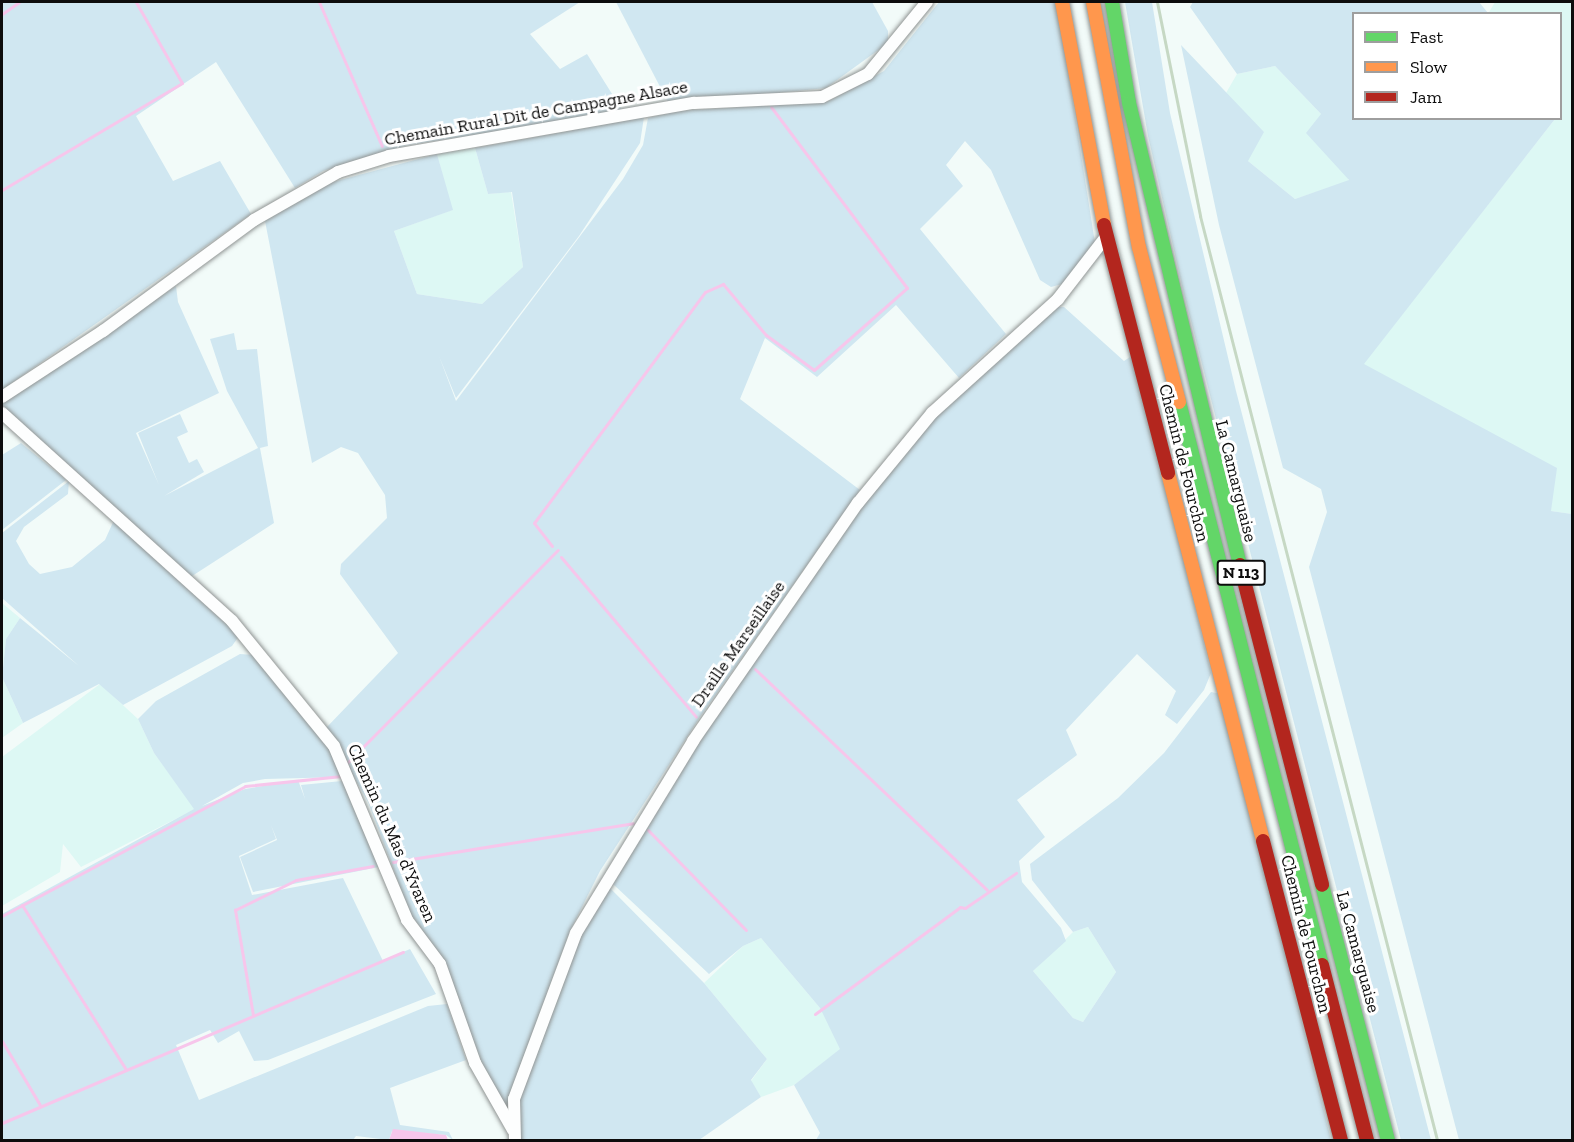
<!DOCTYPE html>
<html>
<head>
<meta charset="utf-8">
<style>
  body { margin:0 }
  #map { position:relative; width:1574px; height:1142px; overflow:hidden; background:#f2fbf9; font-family:"Zilla Slab",serif }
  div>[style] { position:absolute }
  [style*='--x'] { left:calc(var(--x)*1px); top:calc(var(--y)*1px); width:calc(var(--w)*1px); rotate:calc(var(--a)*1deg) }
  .farmland>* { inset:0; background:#ddf8f4 }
  .green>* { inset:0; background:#d0e7f1 }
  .water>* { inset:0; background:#f7c6eb }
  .stream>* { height:3px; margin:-1.5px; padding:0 1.5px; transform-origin:1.5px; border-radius:1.5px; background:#f7c6eb }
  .roads { filter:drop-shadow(0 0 2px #909493) drop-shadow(0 0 2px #909493) }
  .street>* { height:12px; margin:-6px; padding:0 6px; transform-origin:6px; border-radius:6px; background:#fdfefe }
  .fast>* { height:14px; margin:-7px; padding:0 7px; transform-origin:7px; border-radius:7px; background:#63d668 }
  .slow>* { height:14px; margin:-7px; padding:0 7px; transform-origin:7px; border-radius:7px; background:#ff974d }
  .jam>* { height:14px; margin:-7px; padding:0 7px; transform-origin:7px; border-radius:7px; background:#b3261e }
  .rail>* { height:3px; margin:-1.5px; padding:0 1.5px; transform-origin:1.5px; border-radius:1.5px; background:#c6d8c4 }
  span { translate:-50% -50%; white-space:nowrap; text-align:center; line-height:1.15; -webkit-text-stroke:6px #fff; paint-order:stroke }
  .shield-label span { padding:2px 4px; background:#fff; border:2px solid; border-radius:4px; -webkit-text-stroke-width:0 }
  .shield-label { font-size:16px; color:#0d0d0d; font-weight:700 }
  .street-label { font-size:18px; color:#0d0d0d }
  .frame { position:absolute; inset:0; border:3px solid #0d0d0d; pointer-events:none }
  .legend { position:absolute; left:1352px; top:12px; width:210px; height:108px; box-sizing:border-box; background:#fff; border:2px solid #9e9e9e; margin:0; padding:8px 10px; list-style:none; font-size:18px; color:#0d0d0d }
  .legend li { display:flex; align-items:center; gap:12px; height:30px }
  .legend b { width:30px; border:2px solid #9e9e9e }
</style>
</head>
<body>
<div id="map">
  <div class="farmland">
    <i style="clip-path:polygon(1495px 2px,1572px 2px,1572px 514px,1551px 511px,1359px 369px,1555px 119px,1560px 118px,1560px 14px,1488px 14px)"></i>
    <i style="clip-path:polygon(1275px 66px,1321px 114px,1349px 181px,1295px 199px,1248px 161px,1226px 93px,1237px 74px)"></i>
    <i style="clip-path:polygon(475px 148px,488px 194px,511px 192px,523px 267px,482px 304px,417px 294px,394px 231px,452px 210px,437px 154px)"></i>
    <i style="clip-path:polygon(2px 603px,20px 618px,6px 639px,2px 677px,23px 723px,2px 738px)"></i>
    <i style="clip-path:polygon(100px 684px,138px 719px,154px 753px,195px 809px,81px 867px,63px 844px,60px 872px,2px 906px,2px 757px)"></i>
    <i style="clip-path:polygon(1088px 927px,1116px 972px,1083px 1022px,1073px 1018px,1033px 971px,1073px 932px)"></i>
    <i style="clip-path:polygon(761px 938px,820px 1008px,841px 1049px,794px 1085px,761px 1097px,751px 1081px,767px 1059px,704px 983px,743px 946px)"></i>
  </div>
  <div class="green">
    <i style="clip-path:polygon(2px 2px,580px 2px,530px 34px,560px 69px,587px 54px,624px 113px,407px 145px,323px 171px,295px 188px,216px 62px,136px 116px,173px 181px,220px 161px,251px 214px,2px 390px)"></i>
    <i style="clip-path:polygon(616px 2px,872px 2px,888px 31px,888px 43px,826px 88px,669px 104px)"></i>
    <i style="clip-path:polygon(939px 2px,1057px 2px,1095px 243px,1062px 284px,1051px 287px,1040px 280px,991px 170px,965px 141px,946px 165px,963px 186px,920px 229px,1006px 334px,959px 378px,896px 305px,817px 377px,765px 338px,740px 399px,860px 490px,700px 717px,600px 871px,570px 931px,515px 1080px,508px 1112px,484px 1068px,432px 944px,410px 913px,368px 802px,326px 728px,398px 653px,340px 574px,341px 564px,387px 518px,385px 495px,358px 453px,341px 447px,312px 463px,265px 221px,329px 183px,437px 154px,453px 210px,394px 231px,417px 294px,482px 304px,523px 267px,512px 192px,488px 194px,475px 148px,644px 117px,640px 143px,579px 236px,456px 398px,439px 356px,456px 401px,623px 179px,643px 145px,648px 118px,677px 111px,827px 102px,884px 71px)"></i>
    <i style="clip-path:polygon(1125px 2px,1152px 2px,1170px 113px,1236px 391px,1431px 1140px,1401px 1140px,1183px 290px,1148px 136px)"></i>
    <i style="clip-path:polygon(1193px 2px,1479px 2px,1488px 13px,1354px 14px,1354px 118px,1555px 119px,1364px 364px,1557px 468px,1551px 511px,1572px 514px,1572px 1140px,1459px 1140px,1309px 567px,1327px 512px,1321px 489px,1283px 468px,1219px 225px,1181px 45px,1264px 132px,1248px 161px,1295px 199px,1349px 180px,1306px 133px,1321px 114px,1275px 66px,1237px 74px,1190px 7px)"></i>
    <i style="clip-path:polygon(176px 286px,178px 302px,219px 393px,136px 433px,159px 485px,138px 433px,180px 414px,188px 432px,177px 437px,189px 463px,197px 459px,204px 472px,164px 496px,258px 448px,227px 391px,210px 339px,234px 333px,237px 350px,257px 349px,268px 446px,260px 448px,274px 523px,189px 578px,2px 408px,2px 403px)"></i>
    <i style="clip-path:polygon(1055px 307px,1064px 307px,1124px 361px,1133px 355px,1211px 673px,1204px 690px,1177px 724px,1165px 715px,1176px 691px,1137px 654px,1066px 730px,1077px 755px,1017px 800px,1045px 837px,1019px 861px,1022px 882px,1061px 928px,1066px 941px,1033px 971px,1073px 1018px,1083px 1022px,1116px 972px,1088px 927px,1073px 932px,1032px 880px,1030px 864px,1118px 798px,1164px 753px,1211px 692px,1221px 694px,1331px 1140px,816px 1140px,820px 1133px,794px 1085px,840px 1049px,820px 1008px,761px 938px,743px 946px,709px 974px,613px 884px,705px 728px,814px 570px,916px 435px)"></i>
    <i style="clip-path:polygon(21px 443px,66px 480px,2px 530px,2px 455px)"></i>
    <i style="clip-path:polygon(69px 481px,68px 494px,24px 527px,16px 541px,29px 564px,40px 574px,72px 567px,105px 540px,114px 520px,239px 636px,232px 646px,123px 705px,99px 684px,23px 723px,2px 677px,6px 639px,20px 618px,79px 666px,2px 598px,2px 533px)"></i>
    <i style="clip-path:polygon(240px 654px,254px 655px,329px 749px,343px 777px,265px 779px,243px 783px,202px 806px,245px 789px,298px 780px,305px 799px,301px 785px,342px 781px,379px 867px,253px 892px,240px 857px,277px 840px,271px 825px,276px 839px,239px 856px,252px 895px,343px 878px,383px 961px,410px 949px,436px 994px,268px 1060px,254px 1061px,239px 1031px,218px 1043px,210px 1030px,176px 1045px,199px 1100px,428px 1006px,447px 1004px,466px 1060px,390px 1088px,400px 1125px,449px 1132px,453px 1140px,446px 1135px,392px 1131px,389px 1140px,356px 1136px,353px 1140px,2px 1140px,2px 914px,194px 809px,154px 753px,138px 719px,156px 701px)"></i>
    <i style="clip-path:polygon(609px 887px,704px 983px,767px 1059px,751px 1080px,761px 1097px,699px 1140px,518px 1140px,518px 1101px,575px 944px)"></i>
  </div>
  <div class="water">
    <i style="clip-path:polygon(393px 1129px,446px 1135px,448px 1140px,389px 1140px)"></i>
  </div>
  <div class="stream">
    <i style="--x:319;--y:2;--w:157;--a:66.4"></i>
    <i style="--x:2;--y:14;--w:21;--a:-35"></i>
    <i style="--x:2;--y:190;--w:209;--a:-30.7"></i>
    <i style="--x:182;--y:83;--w:93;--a:-119.6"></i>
    <i style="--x:552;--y:546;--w:29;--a:-128"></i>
    <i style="--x:534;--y:523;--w:287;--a:-53.5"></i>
    <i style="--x:705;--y:292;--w:20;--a:-24"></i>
    <i style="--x:723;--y:284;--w:67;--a:49.9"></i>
    <i style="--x:766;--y:335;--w:59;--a:36.1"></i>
    <i style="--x:814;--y:370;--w:124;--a:-41.4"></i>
    <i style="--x:907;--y:288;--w:226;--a:-126.9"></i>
    <i style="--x:561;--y:557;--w:209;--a:49.8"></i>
    <i style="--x:755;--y:669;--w:320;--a:43.6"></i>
    <i style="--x:346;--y:764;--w:301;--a:-45.3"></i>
    <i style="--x:648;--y:830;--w:140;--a:45.6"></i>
    <i style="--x:393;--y:862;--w:243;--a:-9.2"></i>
    <i style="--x:22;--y:905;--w:193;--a:57.7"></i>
    <i style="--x:2;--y:916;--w:276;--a:-28.1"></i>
    <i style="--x:245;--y:786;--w:97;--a:-5.9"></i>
    <i style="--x:815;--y:1014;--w:180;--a:-36.4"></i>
    <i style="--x:960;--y:907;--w:5;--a:11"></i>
    <i style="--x:965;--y:908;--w:62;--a:-34.5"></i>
    <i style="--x:253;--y:1015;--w:107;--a:-99.7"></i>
    <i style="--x:235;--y:910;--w:68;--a:-26.2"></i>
    <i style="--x:296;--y:880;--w:78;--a:-10.3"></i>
    <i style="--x:2;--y:1041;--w:74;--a:59.3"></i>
    <i style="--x:2;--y:1123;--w:436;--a:-23.1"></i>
  </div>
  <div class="roads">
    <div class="street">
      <i style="--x:2;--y:397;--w:121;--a:-33.2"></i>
      <i style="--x:103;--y:331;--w:187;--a:-36.3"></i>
      <i style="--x:254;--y:220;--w:97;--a:-29.7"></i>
      <i style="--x:338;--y:172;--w:53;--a:-17.4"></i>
      <i style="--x:389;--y:156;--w:310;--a:-9.9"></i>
      <i style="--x:694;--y:103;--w:128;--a:-2.7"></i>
      <i style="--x:822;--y:97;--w:51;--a:-26.6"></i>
      <i style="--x:868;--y:74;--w:93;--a:-50.7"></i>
      <i style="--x:2;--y:413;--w:310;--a:42.1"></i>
      <i style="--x:232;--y:621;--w:161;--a:50.8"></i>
      <i style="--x:334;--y:746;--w:189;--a:67.2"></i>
      <i style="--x:407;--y:920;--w:55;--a:53.1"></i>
      <i style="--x:440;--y:964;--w:105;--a:70.5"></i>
      <i style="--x:475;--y:1063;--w:77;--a:60.4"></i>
      <i style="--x:515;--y:1140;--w:41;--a:-91.4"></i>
      <i style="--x:514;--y:1099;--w:177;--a:-69.5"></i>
      <i style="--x:576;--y:933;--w:225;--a:-58.6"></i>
      <i style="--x:693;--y:741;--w:290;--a:-55.3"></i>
      <i style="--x:858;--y:503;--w:117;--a:-50.6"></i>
      <i style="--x:932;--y:413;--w:170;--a:-42.1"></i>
      <i style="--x:1058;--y:299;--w:78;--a:-52.3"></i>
    </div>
    <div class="fast">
      <i style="--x:1112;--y:2;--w:102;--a:80.4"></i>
      <i style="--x:1129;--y:103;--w:475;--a:76.5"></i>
      <i style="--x:1179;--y:402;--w:581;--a:75.75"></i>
      <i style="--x:1322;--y:885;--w:263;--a:75.5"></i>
    </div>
    <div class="slow">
      <i style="--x:1062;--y:2;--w:227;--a:79.3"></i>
      <i style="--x:1093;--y:2;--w:249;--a:79.4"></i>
      <i style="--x:1139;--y:247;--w:160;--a:75.5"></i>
      <i style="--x:1168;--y:473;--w:380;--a:75.5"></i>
    </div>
    <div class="jam">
      <i style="--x:1104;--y:225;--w:256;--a:75.5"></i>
      <i style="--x:1240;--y:565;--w:330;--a:75.6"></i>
      <i style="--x:1263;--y:841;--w:309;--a:75.4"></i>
      <i style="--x:1322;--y:965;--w:181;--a:75.6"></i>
    </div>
  </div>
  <div class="rail">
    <i style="--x:1157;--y:2;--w:218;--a:78.6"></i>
    <i style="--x:1200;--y:216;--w:954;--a:75.61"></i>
  </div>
  <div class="shield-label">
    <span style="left:1241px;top:573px">N 113</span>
  </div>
  <div class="street-label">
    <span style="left:536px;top:113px;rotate:-10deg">Chemain Rural Dit de Campagne Alsace</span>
    <span style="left:1184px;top:463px;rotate:76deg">Chemin de Fourchon</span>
    <span style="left:1236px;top:481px;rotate:76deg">La Camarguaise</span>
    <span style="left:738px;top:644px;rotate:-55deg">Draille Marseillaise</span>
    <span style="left:392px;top:833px;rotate:66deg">Chemin du Mas d'Yvaren</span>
    <span style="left:1306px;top:934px;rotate:76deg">Chemin de Fourchon</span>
    <span style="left:1358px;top:952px;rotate:75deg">La Camarguaise</span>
  </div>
  <div class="frame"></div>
  <ul class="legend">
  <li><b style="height:8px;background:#63d668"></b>Fast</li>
  <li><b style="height:8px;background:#ff974d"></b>Slow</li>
  <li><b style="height:8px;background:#b3261e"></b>Jam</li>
  </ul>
</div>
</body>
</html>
